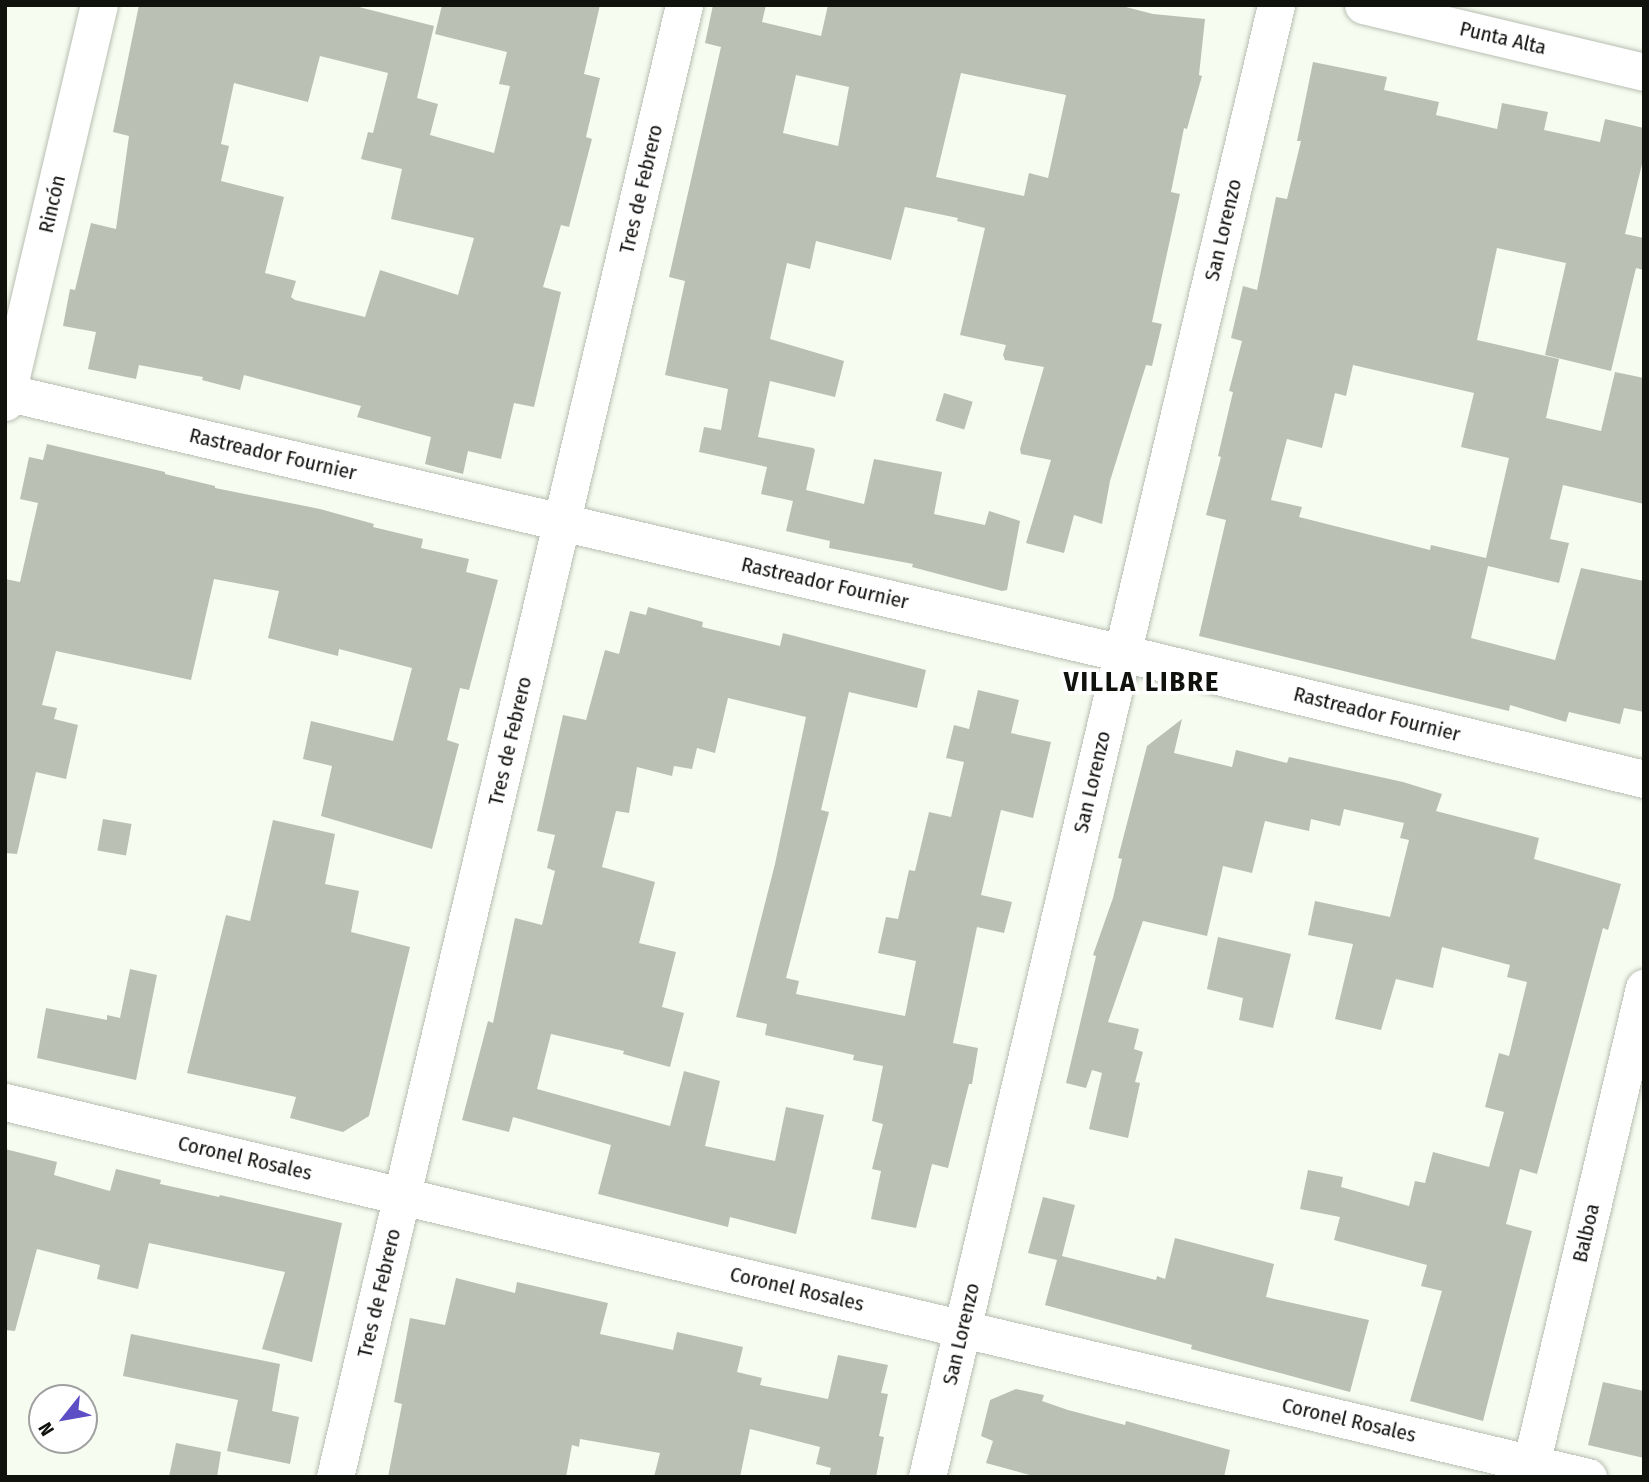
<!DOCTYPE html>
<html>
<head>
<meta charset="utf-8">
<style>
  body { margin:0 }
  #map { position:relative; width:1649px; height:1482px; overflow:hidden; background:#f6fcf0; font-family:"Fira Sans Condensed",sans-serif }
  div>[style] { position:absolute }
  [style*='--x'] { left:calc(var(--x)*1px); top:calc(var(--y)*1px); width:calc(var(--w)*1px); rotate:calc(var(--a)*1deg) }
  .building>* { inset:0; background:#bac0b4; transform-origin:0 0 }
  .roads { filter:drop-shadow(0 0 2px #b8beb2) drop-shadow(0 0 2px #b8beb2) }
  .minor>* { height:37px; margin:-18.5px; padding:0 18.5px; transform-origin:18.5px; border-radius:18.5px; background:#fff }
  span { translate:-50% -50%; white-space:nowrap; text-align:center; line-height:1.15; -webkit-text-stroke:7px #fff; paint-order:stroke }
  .street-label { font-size:21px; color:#10120e }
  .district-label { font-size:28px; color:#10120e; font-weight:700; letter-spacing:2px }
  .frame { position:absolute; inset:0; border:7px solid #10120e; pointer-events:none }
  .north { position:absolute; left:28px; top:1384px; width:70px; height:70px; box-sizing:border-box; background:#fff; border:2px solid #9fa09f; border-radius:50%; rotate:239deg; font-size:19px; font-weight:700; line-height:28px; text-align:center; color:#10120e }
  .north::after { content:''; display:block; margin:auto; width:24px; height:32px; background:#5d4ec6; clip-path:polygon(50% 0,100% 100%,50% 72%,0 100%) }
</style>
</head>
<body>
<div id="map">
  <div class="building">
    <i style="clip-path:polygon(evenodd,139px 5px,351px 5px,434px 26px,417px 98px,438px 104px,430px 135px,494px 153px,510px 86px,499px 84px,507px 52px,435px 34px,442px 5px,600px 5px,584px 74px,600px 78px,586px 137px,592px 139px,569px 227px,561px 225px,543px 287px,561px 292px,534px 407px,514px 403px,501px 459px,468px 451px,463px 474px,425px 464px,431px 437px,357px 417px,361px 406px,244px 375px,240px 390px,202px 380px,203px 377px,139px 365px,136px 379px,88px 369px,96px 332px,63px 326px,70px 289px,75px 290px,91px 223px,116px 229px,129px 136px,113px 132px,139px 5px,320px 56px,388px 73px,373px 133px,368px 132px,361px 159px,402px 169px,391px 219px,474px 238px,458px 295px,380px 270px,365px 317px,295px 300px,291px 297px,296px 281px,265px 273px,284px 197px,221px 181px,229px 146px,221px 144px,234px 83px,308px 102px,320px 56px)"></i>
    <i style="clip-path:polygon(evenodd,713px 5px,766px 5px,762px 22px,821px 36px,828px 5px,1118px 5px,1153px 14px,1205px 19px,1199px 75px,1202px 76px,1187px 129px,1184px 128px,1171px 192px,1180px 194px,1152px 322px,1162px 324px,1152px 366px,1146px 365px,1110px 481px,1102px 524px,1074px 515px,1064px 553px,1026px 543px,1051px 460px,1021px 454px,1020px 449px,1044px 367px,1005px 360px,1003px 355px,1006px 345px,960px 335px,985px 228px,957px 221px,958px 218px,905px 207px,891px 260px,816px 241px,810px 269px,787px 263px,770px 339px,844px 361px,835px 397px,770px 381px,758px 437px,813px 448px,815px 450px,806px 490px,864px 504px,874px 459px,942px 472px,934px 514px,985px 525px,989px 511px,1020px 521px,1007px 590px,1002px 591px,912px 567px,913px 564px,829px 548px,830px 541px,786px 531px,793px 501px,761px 494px,767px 467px,699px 452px,704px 427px,721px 430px,728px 389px,665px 375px,685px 281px,669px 277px,721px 47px,705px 43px,713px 5px,961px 73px,1066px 95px,1048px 178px,1029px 173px,1024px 196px,936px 177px,961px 73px,713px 5px,796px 75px,849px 87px,838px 146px,783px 133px,796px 75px)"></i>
    <i style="clip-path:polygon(evenodd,1313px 62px,1387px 77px,1384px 90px,1439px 102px,1436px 115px,1497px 129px,1502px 103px,1548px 112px,1544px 130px,1600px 142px,1605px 119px,1644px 128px,1644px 156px,1625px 234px,1644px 238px,1644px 270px,1636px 268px,1611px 371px,1545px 355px,1566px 263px,1497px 248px,1477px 340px,1559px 359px,1546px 418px,1601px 431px,1615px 372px,1644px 378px,1644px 504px,1563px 485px,1550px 539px,1569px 543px,1559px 583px,1488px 566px,1471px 638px,1555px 660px,1581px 568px,1644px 581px,1644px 712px,1624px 708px,1620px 724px,1569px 712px,1566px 722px,1510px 705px,1509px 711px,1199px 636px,1226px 520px,1206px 515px,1221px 457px,1218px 456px,1233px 392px,1229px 391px,1242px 341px,1231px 338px,1243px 286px,1257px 290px,1276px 197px,1287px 199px,1301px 141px,1297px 141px,1313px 62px,1353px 365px,1474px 393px,1461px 447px,1509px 458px,1486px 558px,1431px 545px,1430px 550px,1299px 517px,1302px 507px,1271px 500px,1287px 439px,1322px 448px,1335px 393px,1346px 396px,1353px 365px)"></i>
    <i style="left:944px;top:393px;width:30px;height:29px;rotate:17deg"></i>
    <i style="clip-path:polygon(47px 444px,165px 472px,165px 474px,215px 486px,215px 488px,320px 509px,374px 524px,373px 527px,423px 539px,421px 548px,469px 559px,466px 572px,498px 580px,469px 690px,460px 688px,447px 740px,459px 744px,432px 849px,321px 816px,332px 766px,303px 759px,311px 721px,393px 741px,412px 668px,339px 649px,338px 656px,268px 638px,279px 591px,214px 579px,191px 680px,56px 651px,42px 705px,57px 708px,54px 719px,78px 725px,66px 779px,36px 772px,17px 854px,5px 853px,5px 579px,20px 582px,38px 503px,20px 499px,29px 457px,43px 460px)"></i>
    <i style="clip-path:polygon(648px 607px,703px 622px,702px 627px,780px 646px,783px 633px,926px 670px,917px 708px,849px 692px,821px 810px,829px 812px,786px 978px,799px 981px,796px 994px,905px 1016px,916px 961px,878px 953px,886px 917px,898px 919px,909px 870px,915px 871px,929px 812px,951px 817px,964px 762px,946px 758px,954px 725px,969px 729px,978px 690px,1019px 700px,1011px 733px,1051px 742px,1033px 818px,1001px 810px,981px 895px,1012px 902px,1004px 933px,977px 927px,953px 1043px,978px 1048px,972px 1084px,969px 1084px,948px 1168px,932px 1164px,916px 1228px,871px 1219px,881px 1171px,872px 1169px,883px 1124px,872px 1121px,883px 1066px,853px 1060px,854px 1055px,765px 1035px,767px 1024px,736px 1017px,775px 864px,806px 717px,728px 698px,715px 753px,697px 748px,692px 769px,674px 766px,672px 776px,637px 767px,629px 813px,616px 811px,602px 867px,655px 882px,639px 943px,676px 952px,662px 1007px,684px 1013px,670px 1067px,623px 1054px,624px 1051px,551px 1034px,537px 1089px,670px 1126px,684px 1071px,720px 1081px,705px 1146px,775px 1161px,786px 1107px,824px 1115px,796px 1234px,730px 1217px,728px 1227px,598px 1194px,611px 1145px,513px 1117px,509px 1132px,462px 1120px,488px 1021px,493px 1023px,515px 918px,542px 925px,555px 871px,547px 868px,555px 835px,537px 831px,563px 715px,586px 720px,605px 650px,619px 654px,630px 611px,646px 615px)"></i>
    <i style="clip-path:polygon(1182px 719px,1174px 753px,1232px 767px,1236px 750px,1287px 763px,1289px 757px,1403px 782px,1442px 794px,1436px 811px,1539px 838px,1534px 859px,1621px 884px,1608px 930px,1603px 928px,1537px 1174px,1520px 1169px,1506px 1224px,1532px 1231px,1483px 1421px,1410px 1401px,1442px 1291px,1421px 1286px,1427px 1265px,1334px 1240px,1340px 1217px,1300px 1209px,1308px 1170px,1343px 1177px,1341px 1187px,1409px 1206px,1415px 1181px,1425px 1183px,1433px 1152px,1489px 1167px,1504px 1112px,1485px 1107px,1499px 1053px,1509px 1056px,1527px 982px,1507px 977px,1510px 965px,1442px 947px,1433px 988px,1396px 979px,1381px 1030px,1335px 1019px,1353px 944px,1308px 935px,1315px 901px,1390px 917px,1409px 840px,1400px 838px,1404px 823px,1344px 809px,1340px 826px,1311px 819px,1309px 831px,1265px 821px,1252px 873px,1223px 866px,1207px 936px,1143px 921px,1108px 1022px,1139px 1029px,1134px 1049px,1143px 1052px,1135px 1082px,1140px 1083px,1128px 1138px,1089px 1129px,1102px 1073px,1092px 1070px,1086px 1088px,1066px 1083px,1096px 956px,1093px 955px,1113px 898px,1122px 859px,1118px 858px,1147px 746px)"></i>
    <i style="left:103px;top:819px;width:29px;height:32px;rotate:10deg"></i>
    <i style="clip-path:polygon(273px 820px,335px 834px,325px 884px,359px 891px,351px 932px,410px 947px,369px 1116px,343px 1132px,290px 1118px,296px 1097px,187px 1073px,226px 915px,250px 921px)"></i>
    <i style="clip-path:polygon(1218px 937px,1291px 954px,1273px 1028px,1239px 1020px,1243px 998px,1207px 989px)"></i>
    <i style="clip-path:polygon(130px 969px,157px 975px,136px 1080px,37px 1058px,46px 1008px,107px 1020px,107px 1015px,120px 1018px)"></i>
    <i style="clip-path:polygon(5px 1149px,57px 1162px,54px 1175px,110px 1191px,116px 1169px,161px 1180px,160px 1184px,219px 1197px,220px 1195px,342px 1223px,312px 1362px,262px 1349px,285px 1272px,149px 1243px,138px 1289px,97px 1279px,100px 1265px,37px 1249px,15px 1331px,5px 1330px)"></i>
    <i style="clip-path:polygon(1043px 1197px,1075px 1205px,1062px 1256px,1156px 1280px,1157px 1276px,1165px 1279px,1175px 1238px,1274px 1264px,1266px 1297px,1369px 1320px,1350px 1392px,1191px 1349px,1192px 1345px,1045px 1305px,1057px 1260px,1028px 1253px)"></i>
    <i style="clip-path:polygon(456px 1278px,515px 1293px,517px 1282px,608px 1303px,600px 1334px,673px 1350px,677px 1332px,743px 1347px,737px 1372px,762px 1378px,760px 1385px,828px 1399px,838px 1355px,888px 1365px,881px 1393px,888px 1394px,879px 1436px,884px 1437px,876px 1477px,829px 1477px,831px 1468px,816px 1464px,820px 1447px,750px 1429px,740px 1477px,654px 1477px,660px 1453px,580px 1439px,579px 1447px,572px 1445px,566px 1477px,388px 1477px,402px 1404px,394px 1402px,410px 1318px,445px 1325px)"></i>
    <i style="clip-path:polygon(131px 1334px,280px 1364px,272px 1411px,299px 1417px,290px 1464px,227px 1451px,238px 1400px,123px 1376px)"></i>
    <i style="clip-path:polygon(1603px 1382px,1644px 1391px,1644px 1458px,1588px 1445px)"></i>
    <i style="clip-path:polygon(1016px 1389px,1044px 1395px,1042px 1401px,1068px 1410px,1125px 1425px,1126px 1421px,1230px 1450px,1224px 1477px,1037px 1477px,986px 1463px,993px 1441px,981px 1436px,990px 1400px)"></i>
    <i style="clip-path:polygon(176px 1443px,221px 1452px,217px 1477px,169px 1477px)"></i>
  </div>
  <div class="roads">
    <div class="minor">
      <i style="--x:1363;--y:5;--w:289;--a:13.4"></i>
      <i style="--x:5;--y:392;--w:1147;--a:13.15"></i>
      <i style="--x:1122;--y:653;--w:537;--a:13.57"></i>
      <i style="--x:5;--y:402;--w:408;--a:-76.7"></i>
      <i style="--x:5;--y:1102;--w:1627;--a:13.33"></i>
      <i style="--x:335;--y:1477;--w:1513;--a:-76.66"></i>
      <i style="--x:927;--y:1477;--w:1513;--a:-76.66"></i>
      <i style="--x:1528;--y:1477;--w:503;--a:-76.66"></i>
    </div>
  </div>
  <div class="street-label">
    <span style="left:1503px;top:38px;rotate:13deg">Punta Alta</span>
    <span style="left:641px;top:189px;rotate:-77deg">Tres de Febrero</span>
    <span style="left:52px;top:204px;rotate:-77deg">Rincón</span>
    <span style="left:1223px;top:230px;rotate:-77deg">San Lorenzo</span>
    <span style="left:273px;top:454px;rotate:13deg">Rastreador Fournier</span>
    <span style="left:825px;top:583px;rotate:13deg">Rastreador Fournier</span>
    <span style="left:1377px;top:714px;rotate:14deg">Rastreador Fournier</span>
    <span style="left:510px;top:741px;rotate:-77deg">Tres de Febrero</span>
    <span style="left:1092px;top:782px;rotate:-77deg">San Lorenzo</span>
    <span style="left:245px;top:1158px;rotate:13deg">Coronel Rosales</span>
    <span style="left:1586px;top:1233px;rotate:-77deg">Balboa</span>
    <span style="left:797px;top:1289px;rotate:13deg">Coronel Rosales</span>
    <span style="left:379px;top:1293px;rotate:-77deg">Tres de Febrero</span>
    <span style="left:961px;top:1334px;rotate:-77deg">San Lorenzo</span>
    <span style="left:1349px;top:1420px;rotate:13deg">Coronel Rosales</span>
  </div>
  <div class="district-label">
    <span style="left:1142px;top:682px">VILLA LIBRE</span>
  </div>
  <div class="frame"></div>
  <div class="north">N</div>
</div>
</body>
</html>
